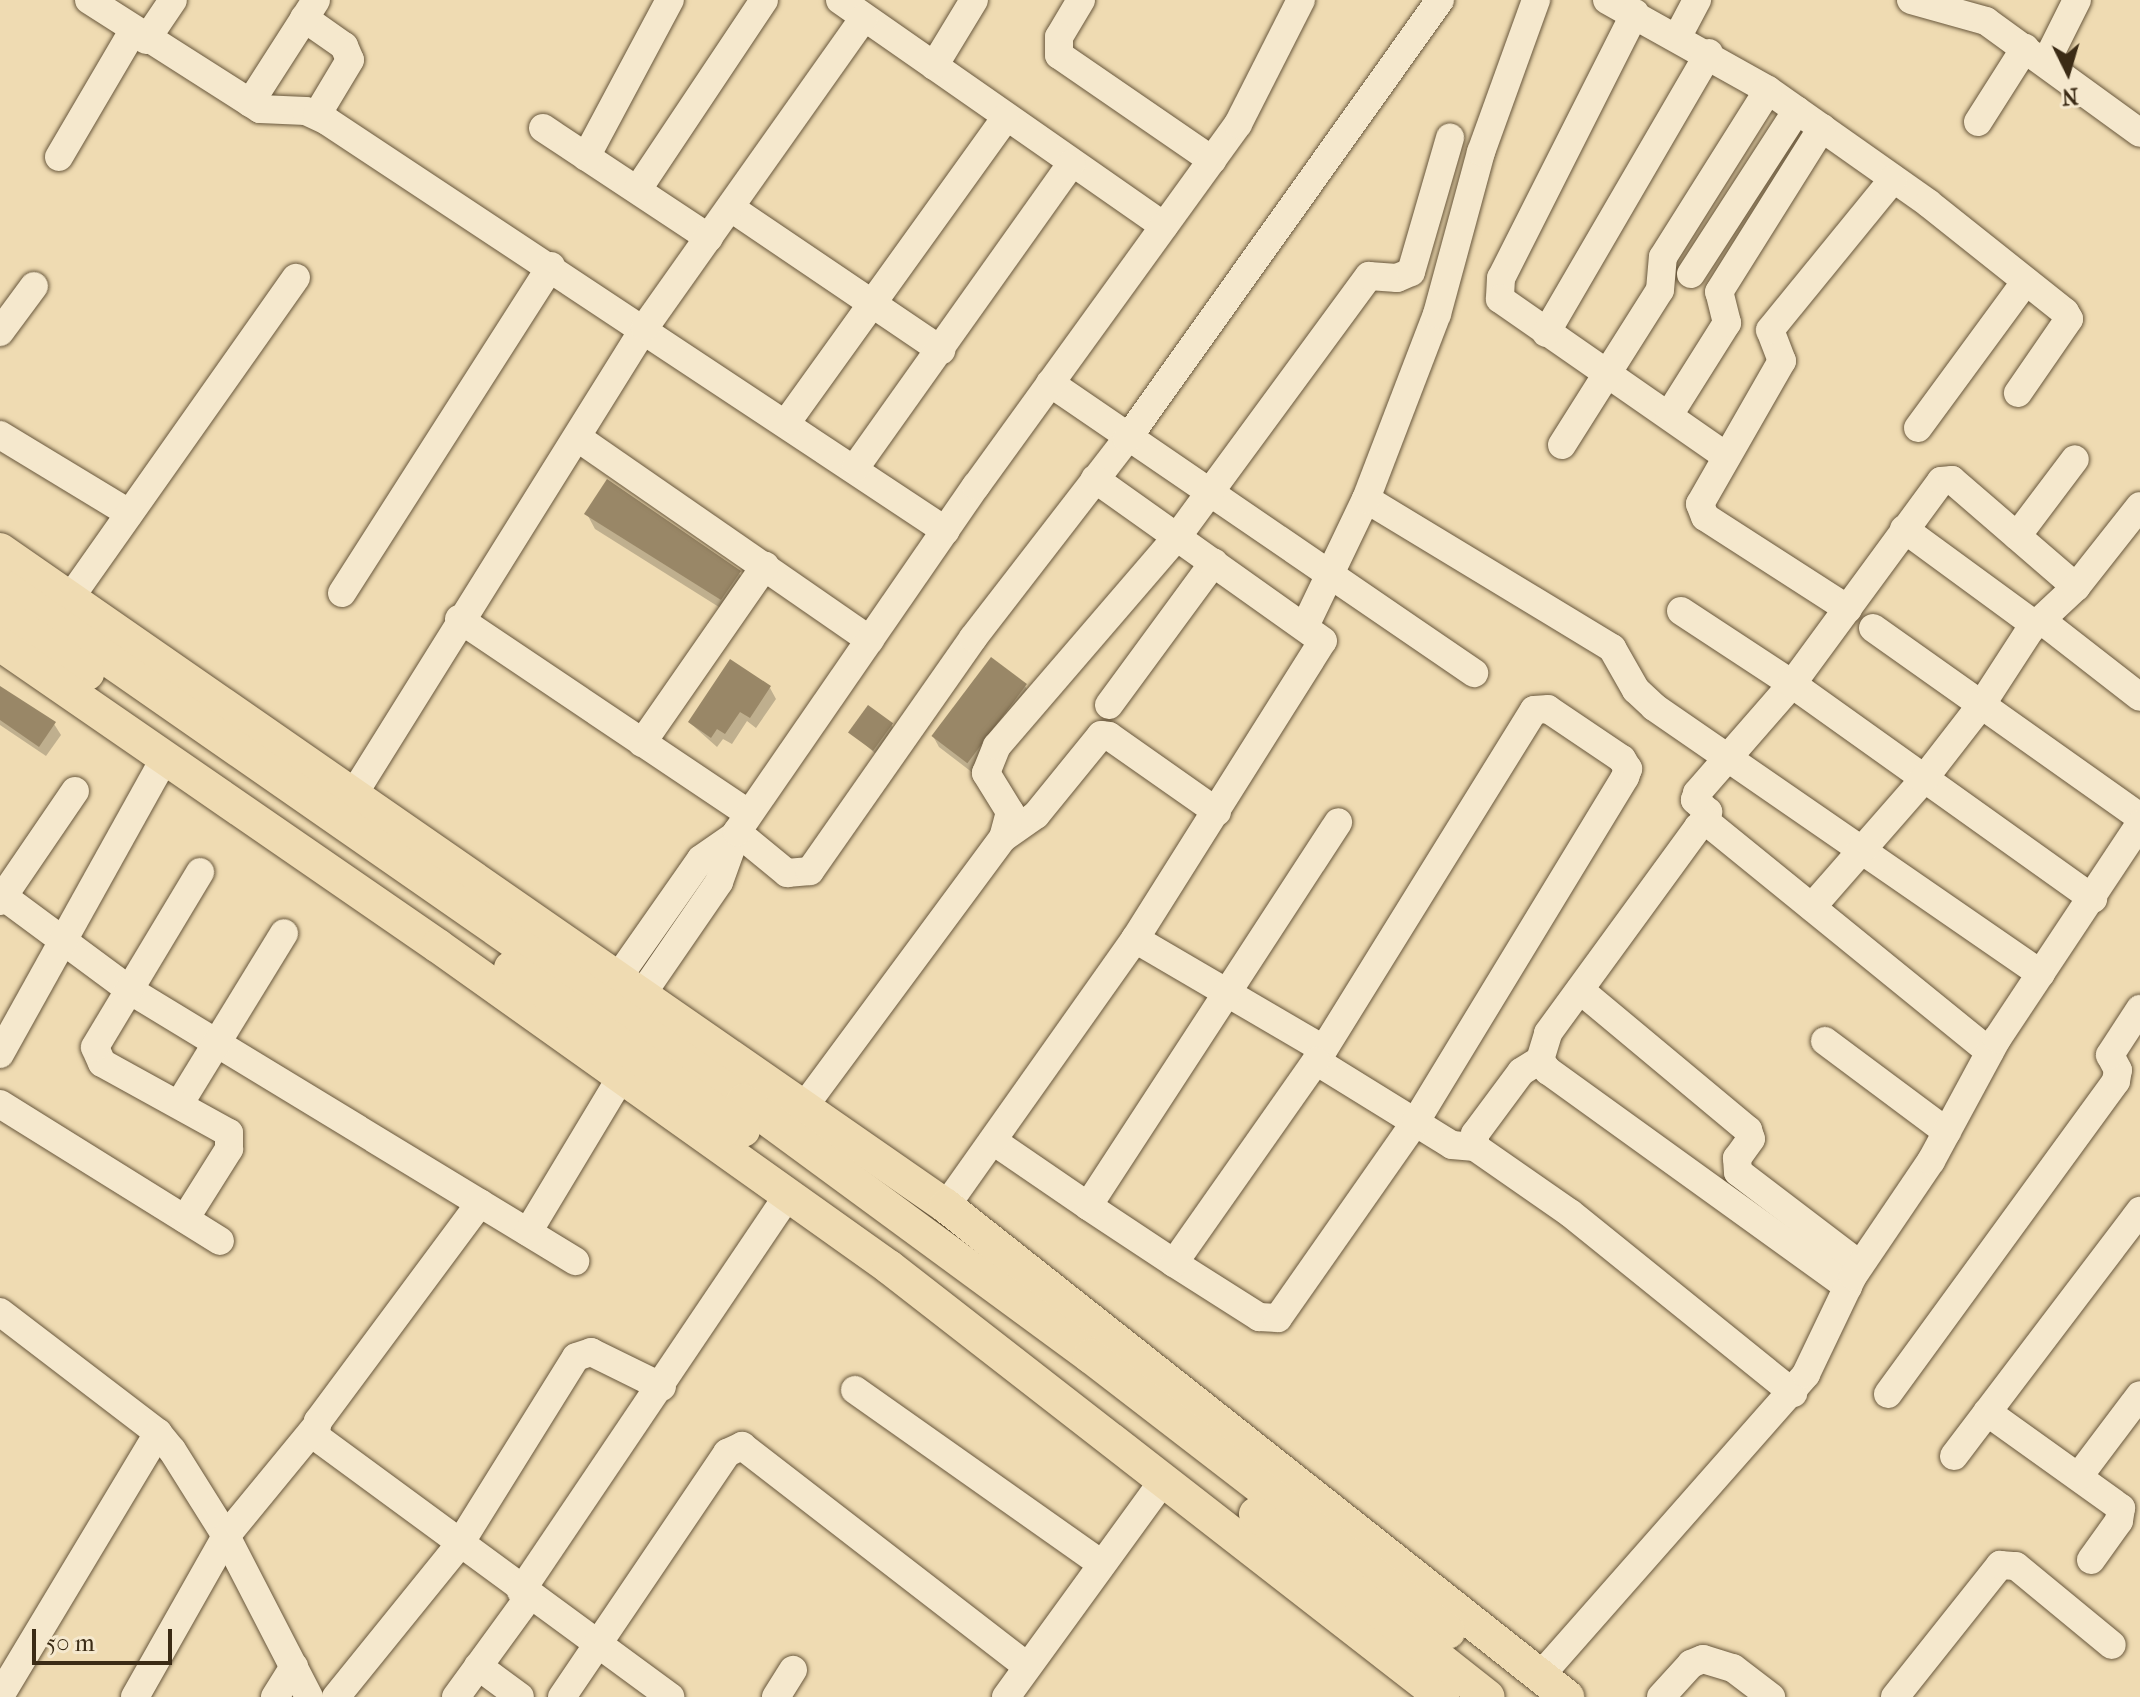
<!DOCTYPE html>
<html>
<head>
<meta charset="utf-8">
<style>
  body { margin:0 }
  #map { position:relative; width:2140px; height:1697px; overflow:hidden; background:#efdbb2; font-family:"IM FELL French Canon",serif }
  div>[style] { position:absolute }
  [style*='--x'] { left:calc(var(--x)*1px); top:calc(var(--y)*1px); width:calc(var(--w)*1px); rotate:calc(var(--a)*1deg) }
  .shadow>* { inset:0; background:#0003 }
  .building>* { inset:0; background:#998767; transform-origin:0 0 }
  .roads { filter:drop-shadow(0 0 2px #68573c) drop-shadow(0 0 2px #68573c) }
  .minor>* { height:28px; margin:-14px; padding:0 14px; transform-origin:14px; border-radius:14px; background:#f5e8cd }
  .major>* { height:34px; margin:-17px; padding:0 17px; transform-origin:17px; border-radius:17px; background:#efdbb2 }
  span { translate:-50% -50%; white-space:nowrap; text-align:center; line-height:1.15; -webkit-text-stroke:6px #f5e8cd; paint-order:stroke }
  .north { position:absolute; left:2028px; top:32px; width:80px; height:80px; -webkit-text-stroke:6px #f5e8cd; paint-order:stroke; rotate:175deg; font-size:22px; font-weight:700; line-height:32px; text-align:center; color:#3b2b15 }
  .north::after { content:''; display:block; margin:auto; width:28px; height:36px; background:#3b2b15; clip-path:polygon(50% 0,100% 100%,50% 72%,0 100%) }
  .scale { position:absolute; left:32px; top:1629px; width:140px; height:36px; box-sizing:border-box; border:4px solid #3b2b15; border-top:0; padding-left:10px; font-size:24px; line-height:28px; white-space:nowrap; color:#3b2b15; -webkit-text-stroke:6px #f5e8cd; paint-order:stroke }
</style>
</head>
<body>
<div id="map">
  <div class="shadow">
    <i style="clip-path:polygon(587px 514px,739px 573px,748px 588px,730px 614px,595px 529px)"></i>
    <i style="clip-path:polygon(1025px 686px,1031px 696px,973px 773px,939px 747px,933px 736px)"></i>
    <i style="clip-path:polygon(0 688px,54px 724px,61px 735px,46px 756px,0 725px)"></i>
    <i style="clip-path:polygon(770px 688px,776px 699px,756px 728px,747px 721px,732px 744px,723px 739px,717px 747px,690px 723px)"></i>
    <i style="clip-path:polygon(891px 724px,895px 731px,878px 756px,851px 732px)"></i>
  </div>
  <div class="building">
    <i style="clip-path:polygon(607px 479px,741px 571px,721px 600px,584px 514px)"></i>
    <i style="left:991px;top:657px;width:45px;height:99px;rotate:37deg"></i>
    <i style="clip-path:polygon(730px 659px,771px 686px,750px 718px,740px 712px,725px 734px,717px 729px,711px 738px,688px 722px)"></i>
    <i style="clip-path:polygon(0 686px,56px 722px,39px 747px,0 720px)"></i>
    <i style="left:868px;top:705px;width:31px;height:34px;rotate:36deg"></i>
  </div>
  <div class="roads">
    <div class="minor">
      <i style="--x:89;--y:0;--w:203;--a:32.5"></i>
      <i style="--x:260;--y:109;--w:46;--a:2.5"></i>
      <i style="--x:306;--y:111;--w:23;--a:25"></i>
      <i style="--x:327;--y:121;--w:742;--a:33.52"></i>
      <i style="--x:840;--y:0;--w:395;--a:34.9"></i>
      <i style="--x:1081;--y:0;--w:43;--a:120.7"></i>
      <i style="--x:1059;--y:37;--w:18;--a:90"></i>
      <i style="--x:1059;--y:55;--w:186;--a:34.5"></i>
      <i style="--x:1607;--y:0;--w:184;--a:29.2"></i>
      <i style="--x:1768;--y:90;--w:196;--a:35.2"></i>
      <i style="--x:1928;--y:203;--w:175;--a:38.5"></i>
      <i style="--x:2065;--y:312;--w:8;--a:60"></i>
      <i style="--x:2069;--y:319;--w:90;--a:124.6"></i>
      <i style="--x:1911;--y:0;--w:78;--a:15.6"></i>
      <i style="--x:1986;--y:21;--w:190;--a:36"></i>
      <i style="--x:1635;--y:13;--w:297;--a:116.8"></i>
      <i style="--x:1501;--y:278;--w:21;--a:93"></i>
      <i style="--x:1500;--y:299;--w:275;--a:34.8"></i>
      <i style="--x:304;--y:18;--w:49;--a:35"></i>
      <i style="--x:344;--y:46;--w:15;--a:67"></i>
      <i style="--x:350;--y:60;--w:64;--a:121"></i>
      <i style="--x:1678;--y:36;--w:41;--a:-62.2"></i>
      <i style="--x:146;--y:40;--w:48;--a:-56"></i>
      <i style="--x:2046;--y:62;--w:69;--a:-63.4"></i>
      <i style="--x:934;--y:66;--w:77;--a:-58.8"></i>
      <i style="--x:250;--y:103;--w:122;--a:-57.3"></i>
      <i style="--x:1978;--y:122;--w:88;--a:-57.6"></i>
      <i style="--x:543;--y:128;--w:199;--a:33.5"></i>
      <i style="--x:59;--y:157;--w:146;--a:-59.6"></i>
      <i style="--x:586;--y:157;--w:178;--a:-61.9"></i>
      <i style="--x:638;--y:189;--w:227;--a:-56.3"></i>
      <i style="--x:731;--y:208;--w:254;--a:34.1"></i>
      <i style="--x:1691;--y:274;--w:195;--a:-57.1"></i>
      <i style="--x:0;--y:332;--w:57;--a:-53.5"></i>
      <i style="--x:1546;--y:333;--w:324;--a:-59.8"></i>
      <i style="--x:1050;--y:383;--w:514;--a:34.37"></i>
      <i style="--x:1669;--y:415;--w:109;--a:-57.8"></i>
      <i style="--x:1727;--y:323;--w:32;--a:-104"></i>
      <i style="--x:1719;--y:292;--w:194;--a:-57.9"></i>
      <i style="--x:787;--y:422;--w:375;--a:-54.3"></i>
      <i style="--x:1918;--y:428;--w:182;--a:-53.7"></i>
      <i style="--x:0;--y:435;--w:151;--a:31.2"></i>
      <i style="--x:578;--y:438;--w:355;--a:34.7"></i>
      <i style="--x:1562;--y:445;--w:183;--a:-57.7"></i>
      <i style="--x:1660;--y:290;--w:33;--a:-85"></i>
      <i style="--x:1663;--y:257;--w:197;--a:-57.8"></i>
      <i style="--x:855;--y:468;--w:373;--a:-54.6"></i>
      <i style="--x:1366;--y:499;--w:288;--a:31.2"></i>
      <i style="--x:1612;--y:648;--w:48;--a:60.3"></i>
      <i style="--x:1636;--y:690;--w:25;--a:43"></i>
      <i style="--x:1654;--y:707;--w:470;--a:34.6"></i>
      <i style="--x:1904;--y:529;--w:161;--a:36.2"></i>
      <i style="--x:2017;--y:536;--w:96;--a:-53"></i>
      <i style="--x:342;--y:593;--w:388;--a:-57.4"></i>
      <i style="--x:70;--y:598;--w:392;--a:-54.8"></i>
      <i style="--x:1848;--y:609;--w:170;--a:-147.2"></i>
      <i style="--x:1705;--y:517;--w:14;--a:-111"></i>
      <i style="--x:1700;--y:504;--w:165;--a:-60.2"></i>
      <i style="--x:1782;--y:361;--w:33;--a:-111"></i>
      <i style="--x:1770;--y:330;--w:195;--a:-50.8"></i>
      <i style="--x:1681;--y:611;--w:133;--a:33.3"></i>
      <i style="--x:1792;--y:684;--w:370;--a:35.5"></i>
      <i style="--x:459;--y:619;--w:349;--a:33.9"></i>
      <i style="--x:2041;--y:620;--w:125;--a:37.9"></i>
      <i style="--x:1306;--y:624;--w:139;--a:-64.4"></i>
      <i style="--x:1366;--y:499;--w:198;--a:-69"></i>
      <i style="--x:1437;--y:314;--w:168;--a:-74.8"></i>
      <i style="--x:1481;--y:152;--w:162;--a:-70.1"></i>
      <i style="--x:1873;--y:628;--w:327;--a:35.3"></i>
      <i style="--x:1109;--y:705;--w:177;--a:-53.7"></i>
      <i style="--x:642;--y:743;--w:216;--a:-55.2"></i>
      <i style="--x:353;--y:795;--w:552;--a:-58.04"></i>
      <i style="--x:645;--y:327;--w:379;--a:-54.7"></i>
      <i style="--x:1702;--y:823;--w:13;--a:-61"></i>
      <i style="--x:1708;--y:812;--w:18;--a:-137"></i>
      <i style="--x:1695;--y:800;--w:7;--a:-74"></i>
      <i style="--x:1697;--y:793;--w:145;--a:-48.9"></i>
      <i style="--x:1792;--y:684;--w:252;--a:-53.7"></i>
      <i style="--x:1941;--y:481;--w:11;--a:-5"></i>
      <i style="--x:1952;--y:480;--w:164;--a:40.8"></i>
      <i style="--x:737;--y:832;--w:65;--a:39.4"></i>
      <i style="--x:787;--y:873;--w:23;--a:-5"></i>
      <i style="--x:810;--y:871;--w:284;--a:-55"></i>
      <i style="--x:973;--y:638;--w:252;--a:-52.3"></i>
      <i style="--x:1127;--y:439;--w:539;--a:-54.51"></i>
      <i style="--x:1003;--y:838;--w:40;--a:-34.9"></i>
      <i style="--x:1036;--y:815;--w:103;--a:-50.9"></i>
      <i style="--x:1101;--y:735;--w:8;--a:7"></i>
      <i style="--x:1109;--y:736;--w:132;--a:35.1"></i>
      <i style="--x:0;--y:894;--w:163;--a:36.5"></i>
      <i style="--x:131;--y:991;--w:520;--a:31.3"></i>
      <i style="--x:0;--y:901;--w:133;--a:-55.7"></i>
      <i style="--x:1812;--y:907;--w:169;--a:-48.8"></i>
      <i style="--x:1923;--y:780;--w:96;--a:-52.2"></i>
      <i style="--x:1982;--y:704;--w:88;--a:-57"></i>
      <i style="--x:2030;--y:630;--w:63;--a:-43.1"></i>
      <i style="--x:2076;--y:587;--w:103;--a:-51.7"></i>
      <i style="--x:1135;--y:939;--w:218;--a:30.3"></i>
      <i style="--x:1580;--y:990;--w:219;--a:39.8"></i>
      <i style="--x:1748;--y:1130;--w:9;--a:72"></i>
      <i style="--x:1751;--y:1139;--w:24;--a:126"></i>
      <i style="--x:1737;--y:1158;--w:14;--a:86"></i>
      <i style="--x:1738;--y:1172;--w:153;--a:37.3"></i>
      <i style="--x:605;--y:996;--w:167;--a:-55"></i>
      <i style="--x:701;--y:859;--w:40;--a:-34.9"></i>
      <i style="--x:629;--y:1013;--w:159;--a:-55.5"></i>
      <i style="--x:719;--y:882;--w:53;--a:-70.2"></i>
      <i style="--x:737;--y:832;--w:421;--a:-55.4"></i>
      <i style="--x:976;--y:486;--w:447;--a:-54.1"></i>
      <i style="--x:1238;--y:124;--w:139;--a:-63.1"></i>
      <i style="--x:1825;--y:1041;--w:152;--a:36.7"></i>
      <i style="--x:0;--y:1054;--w:341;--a:-60.9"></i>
      <i style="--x:1540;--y:1060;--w:22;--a:148"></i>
      <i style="--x:1521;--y:1072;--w:77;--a:126.6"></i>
      <i style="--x:1475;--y:1134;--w:13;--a:90"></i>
      <i style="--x:1475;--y:1147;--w:116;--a:34.8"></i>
      <i style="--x:1570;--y:1213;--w:287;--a:38.9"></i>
      <i style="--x:1316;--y:1061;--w:160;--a:31.7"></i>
      <i style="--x:1452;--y:1145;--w:23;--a:5"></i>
      <i style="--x:180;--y:1103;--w:199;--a:-58.5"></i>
      <i style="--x:0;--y:1104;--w:259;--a:31.9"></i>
      <i style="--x:803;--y:1108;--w:336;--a:-53.5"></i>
      <i style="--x:1003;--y:838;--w:27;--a:-75"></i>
      <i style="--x:1010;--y:812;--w:46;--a:-121.6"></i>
      <i style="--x:986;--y:773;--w:29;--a:-68"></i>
      <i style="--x:997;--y:746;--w:276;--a:-49.3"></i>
      <i style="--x:1177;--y:537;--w:324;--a:-53.7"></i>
      <i style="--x:1369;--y:276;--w:28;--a:4"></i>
      <i style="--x:1397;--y:278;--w:15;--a:-23"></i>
      <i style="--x:1411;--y:272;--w:140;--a:-73.8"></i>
      <i style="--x:996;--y:1143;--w:112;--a:34.4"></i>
      <i style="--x:1088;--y:1206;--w:103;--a:33.5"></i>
      <i style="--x:1174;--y:1263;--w:101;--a:32.4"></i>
      <i style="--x:1259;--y:1317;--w:19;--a:3"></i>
      <i style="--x:1278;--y:1318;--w:241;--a:-55"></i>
      <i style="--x:1416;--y:1121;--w:403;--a:-58.7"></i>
      <i style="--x:1625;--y:777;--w:9;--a:-69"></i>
      <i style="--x:1628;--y:769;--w:12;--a:-121"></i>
      <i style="--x:1622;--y:759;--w:89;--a:-146"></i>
      <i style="--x:1548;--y:709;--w:14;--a:176"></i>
      <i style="--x:1534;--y:710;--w:413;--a:121.8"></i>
      <i style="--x:1316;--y:1061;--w:247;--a:125.1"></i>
      <i style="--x:480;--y:1203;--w:272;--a:126.6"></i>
      <i style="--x:318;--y:1421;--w:15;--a:101"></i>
      <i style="--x:315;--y:1436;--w:441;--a:36.3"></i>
      <i style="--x:946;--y:1206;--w:327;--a:-54.7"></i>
      <i style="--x:1135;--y:939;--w:352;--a:-57.8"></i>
      <i style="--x:1323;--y:641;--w:280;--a:-144.6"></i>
      <i style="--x:1088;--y:1206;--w:458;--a:-56.9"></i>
      <i style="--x:185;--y:1219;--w:83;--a:-57.8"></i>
      <i style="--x:229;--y:1149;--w:16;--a:-90"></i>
      <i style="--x:229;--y:1133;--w:145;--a:-151.1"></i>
      <i style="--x:102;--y:1063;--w:17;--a:-114"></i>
      <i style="--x:95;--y:1047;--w:204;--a:-59"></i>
      <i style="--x:528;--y:1232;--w:181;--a:-59"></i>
      <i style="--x:1848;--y:1287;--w:370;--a:-144.2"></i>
      <i style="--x:1548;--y:1071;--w:14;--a:-126"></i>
      <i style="--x:1540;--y:1060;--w:28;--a:-73"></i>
      <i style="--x:1548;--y:1033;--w:255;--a:-53.9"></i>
      <i style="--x:1698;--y:827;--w:11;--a:-22"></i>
      <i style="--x:1708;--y:823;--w:363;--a:39.1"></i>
      <i style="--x:0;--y:1312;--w:199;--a:37.4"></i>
      <i style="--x:158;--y:1433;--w:22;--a:51"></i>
      <i style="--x:172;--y:1450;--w:102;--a:57.9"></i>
      <i style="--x:226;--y:1536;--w:181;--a:62.7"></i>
      <i style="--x:855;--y:1390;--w:302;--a:35.2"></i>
      <i style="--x:1888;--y:1394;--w:387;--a:-53.9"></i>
      <i style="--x:2116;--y:1081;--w:11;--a:-80"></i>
      <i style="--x:2118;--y:1070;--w:17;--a:-118"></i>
      <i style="--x:2110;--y:1055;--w:55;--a:-56.9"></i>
      <i style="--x:1987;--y:1412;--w:165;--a:35.6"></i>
      <i style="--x:2121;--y:1508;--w:13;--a:99"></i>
      <i style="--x:2119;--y:1521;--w:48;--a:125.7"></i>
      <i style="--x:1954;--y:1456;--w:308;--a:-52.8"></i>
      <i style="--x:2079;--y:1476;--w:101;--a:-53"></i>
      <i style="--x:521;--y:1591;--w:478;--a:-56"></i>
      <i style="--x:478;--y:1666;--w:52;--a:36.4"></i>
      <i style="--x:1541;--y:1675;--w:401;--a:-48.6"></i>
      <i style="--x:1806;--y:1374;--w:109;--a:-64.4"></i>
      <i style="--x:1853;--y:1276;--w:139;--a:-55.9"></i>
      <i style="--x:1931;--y:1161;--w:139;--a:-61.6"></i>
      <i style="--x:1997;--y:1039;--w:258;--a:-56.4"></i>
      <i style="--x:0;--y:1696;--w:307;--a:-59"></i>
      <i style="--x:135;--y:1697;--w:185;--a:-60.5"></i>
      <i style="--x:226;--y:1536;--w:139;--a:-50.6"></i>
      <i style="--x:275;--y:1697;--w:36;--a:-58"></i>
      <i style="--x:336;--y:1697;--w:196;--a:-51"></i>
      <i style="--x:459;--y:1545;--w:221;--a:-58.1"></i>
      <i style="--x:576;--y:1357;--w:16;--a:-18"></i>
      <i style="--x:591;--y:1352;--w:79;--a:26.2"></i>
      <i style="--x:456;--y:1697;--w:124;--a:-53.9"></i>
      <i style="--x:562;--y:1697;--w:295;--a:-55.9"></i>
      <i style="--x:727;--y:1453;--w:17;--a:-25"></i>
      <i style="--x:742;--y:1446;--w:360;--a:37.7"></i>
      <i style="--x:776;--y:1697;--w:32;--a:-58"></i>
      <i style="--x:1006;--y:1697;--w:267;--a:-54"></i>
      <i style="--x:1661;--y:1697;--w:45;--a:-47.7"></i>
      <i style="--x:1691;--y:1664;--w:13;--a:-23"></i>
      <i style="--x:1703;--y:1659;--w:31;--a:17"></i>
      <i style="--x:1733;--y:1668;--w:48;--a:37.3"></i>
      <i style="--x:1895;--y:1697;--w:169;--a:-51.5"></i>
      <i style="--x:2000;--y:1565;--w:16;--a:4"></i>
      <i style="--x:2016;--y:1566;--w:124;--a:39.5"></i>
    </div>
    <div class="major">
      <i style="--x:0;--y:550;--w:1151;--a:34.74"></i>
      <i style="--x:946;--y:1206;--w:792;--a:38.33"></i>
      <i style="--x:0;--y:584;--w:905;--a:34.83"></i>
      <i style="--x:743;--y:1101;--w:431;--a:36.3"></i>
      <i style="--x:1090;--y:1356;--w:452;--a:37.6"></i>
      <i style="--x:0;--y:613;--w:106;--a:34.6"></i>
      <i style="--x:0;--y:644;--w:532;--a:34.59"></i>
      <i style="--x:438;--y:946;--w:554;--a:35.44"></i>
      <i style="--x:889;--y:1267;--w:701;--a:37.87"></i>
      <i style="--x:511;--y:968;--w:283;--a:34.9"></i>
      <i style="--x:1256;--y:1514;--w:295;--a:38.3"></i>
    </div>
  </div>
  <div class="north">N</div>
  <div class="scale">50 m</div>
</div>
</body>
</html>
